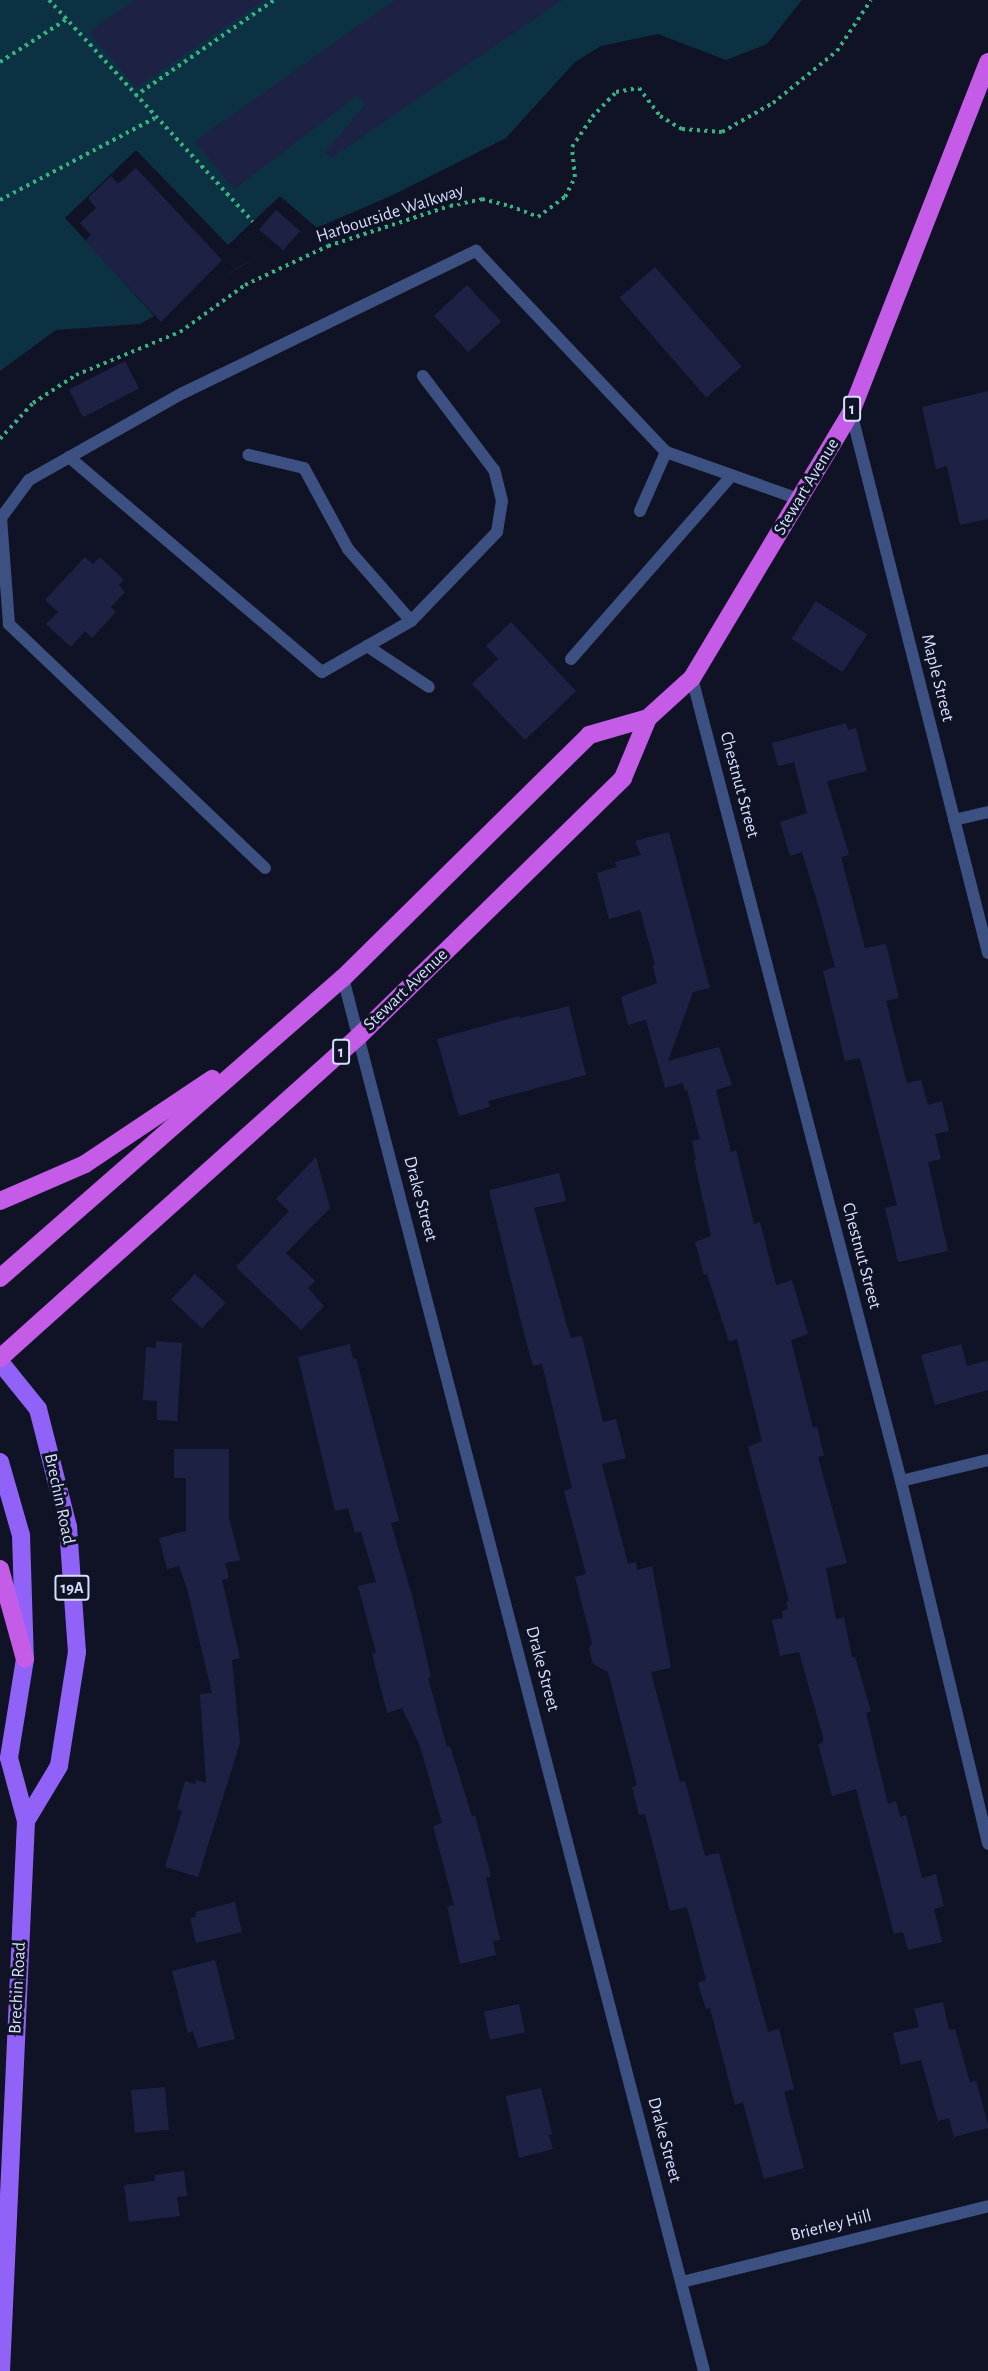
<!DOCTYPE html>
<html>
<head>
<meta charset="utf-8">
<style>
  body { margin:0 }
  #map { position:relative; width:988px; height:2371px; overflow:hidden; background:#101325; font-family:"Alegreya Sans",sans-serif }
  div>[style] { position:absolute }
  [style*='--x'] { left:calc(var(--x)*1px); top:calc(var(--y)*1px); width:calc(var(--w)*1px); rotate:calc(var(--a)*1deg) }
  .water>* { inset:0; background:#0c3142 }
  .pier>* { inset:0; background:#101325 }
  .building>* { inset:0; background:#1d2245; transform-origin:0 0 }
  .path>* { height:4px; margin-top:-2px; transform-origin:0; background:repeating-linear-gradient(90deg,#35b383 0 3px,transparent 0 7.5px) }
  .service>* { height:12px; margin:-6px; padding:0 6px; transform-origin:6px; border-radius:6px; background:#3d5082 }
  .minor>* { height:12px; margin:-6px; padding:0 6px; transform-origin:6px; border-radius:6px; background:#3d5082 }
  .primary>* { height:18px; margin:-9px; padding:0 9px; transform-origin:9px; border-radius:9px; background:#9162f8 }
  .trunk>* { height:18px; margin:-9px; padding:0 9px; transform-origin:9px; border-radius:9px; background:#c45ce8 }
  span { translate:-50% -50%; white-space:nowrap; text-align:center; line-height:1.15; -webkit-text-stroke:6px #101325; paint-order:stroke }
  .shield-label span { padding:2px 4px; background:#101325; border:2px solid; border-radius:4px; -webkit-text-stroke-width:0 }
  .shield-label { font-size:16px; color:#d6defd; font-weight:700 }
  .street-label { font-size:18px; color:#d6defd }
</style>
</head>
<body>
<div id="map">
  <div class="water">
    <i style="clip-path:polygon(0 0,802px 0,767px 44px,726px 60px,658px 34px,601px 46px,575px 62px,506px 138px,395px 194px,282px 243px,140px 324px,56px 330px,0 371px)"></i>
  </div>
  <div class="pier">
    <i style="clip-path:polygon(136px 150px,228px 245px,280px 196px,317px 228px,240px 266px,156px 318px,65px 218px)"></i>
  </div>
  <div class="building">
    <i style="clip-path:polygon(134px 0,264px 0,136px 88px,89px 32px)"></i>
    <i style="clip-path:polygon(395px 0,562px 0,331px 158px,325px 152px,365px 105px,357px 96px,234px 189px,195px 141px)"></i>
    <i style="clip-path:polygon(136px 168px,222px 260px,161px 322px,85px 241px,91px 235px,80px 223px,96px 208px,88px 198px,111px 176px,118px 184px)"></i>
    <i style="left:276px;top:210px;width:32px;height:26px;rotate:41deg"></i>
    <i style="left:655px;top:267px;width:132px;height:47px;rotate:49deg"></i>
    <i style="left:467px;top:285px;width:50px;height:45px;rotate:47deg"></i>
    <i style="left:125px;top:361px;width:31px;height:63px;rotate:63deg"></i>
    <i style="clip-path:polygon(988px 391px,988px 519px,960px 525px,947px 466px,936px 469px,922px 407px)"></i>
    <i style="clip-path:polygon(85px 557px,93px 564px,100px 557px,124px 580px,119px 585px,125px 592px,111px 607px,116px 612px,92px 638px,85px 631px,71px 647px,46px 624px,58px 612px,45px 600px)"></i>
    <i style="left:816px;top:601px;width:61px;height:45px;rotate:33deg"></i>
    <i style="clip-path:polygon(511px 622px,576px 691px,525px 740px,472px 684px,498px 659px,486px 646px)"></i>
    <i style="clip-path:polygon(846px 723px,848px 730px,856px 728px,867px 771px,827px 781px,849px 855px,841px 857px,865px 948px,886px 944px,899px 998px,886px 1001px,907px 1083px,921px 1080px,928px 1105px,942px 1101px,949px 1131px,935px 1134px,941px 1159px,928px 1162px,948px 1251px,898px 1262px,885px 1208px,897px 1205px,860px 1058px,845px 1061px,823px 971px,835px 967px,819px 908px,802px 852px,790px 856px,780px 822px,807px 813px,794px 762px,778px 766px,772px 743px)"></i>
    <i style="clip-path:polygon(669px 832px,710px 988px,693px 992px,668px 1061px,719px 1047px,732px 1085px,716px 1090px,731px 1152px,736px 1150px,754px 1224px,760px 1222px,776px 1285px,792px 1280px,808px 1334px,791px 1340px,813px 1428px,817px 1427px,824px 1456px,818px 1457px,847px 1563px,826px 1568px,836px 1619px,844px 1617px,852px 1657px,855px 1657px,871px 1711px,866px 1713px,888px 1804px,896px 1801px,900px 1817px,906px 1815px,922px 1878px,936px 1874px,944px 1906px,934px 1909px,942px 1942px,908px 1950px,903px 1932px,894px 1934px,856px 1789px,832px 1796px,818px 1744px,823px 1743px,823px 1737px,799px 1652px,780px 1656px,772px 1620px,783px 1618px,782px 1611px,788px 1609px,786px 1602px,789px 1601px,748px 1447px,762px 1441px,737px 1339px,729px 1342px,707px 1274px,704px 1275px,695px 1242px,711px 1236px,694px 1160px,696px 1160px,692px 1141px,700px 1139px,687px 1090px,685px 1091px,683px 1083px,665px 1088px,646px 1020px,628px 1025px,621px 997px,657px 983px,653px 966px,655px 965px,640px 910px,609px 919px,597px 873px,617px 867px,615px 862px,641px 855px,635px 841px)"></i>
    <i style="clip-path:polygon(569px 1006px,586px 1075px,488px 1101px,490px 1107px,459px 1116px,437px 1039px,519px 1016px,520px 1018px)"></i>
    <i style="clip-path:polygon(316px 1157px,330px 1208px,286px 1253px,315px 1281px,308px 1288px,324px 1306px,301px 1330px,236px 1267px,289px 1211px,276px 1199px)"></i>
    <i style="clip-path:polygon(559px 1173px,566px 1201px,534px 1208px,569px 1333px,571px 1338px,582px 1336px,603px 1422px,616px 1419px,626px 1458px,602px 1464px,628px 1564px,636px 1562px,637px 1570px,652px 1566px,671px 1668px,651px 1672px,680px 1782px,685px 1781px,705px 1856px,719px 1853px,768px 2032px,779px 2029px,794px 2089px,784px 2092px,804px 2168px,764px 2179px,743px 2102px,735px 2105px,710px 2008px,706px 2009px,698px 1983px,706px 1980px,687px 1907px,670px 1911px,645px 1814px,639px 1815px,632px 1787px,637px 1785px,608px 1672px,593px 1664px,589px 1648px,592px 1643px,575px 1577px,586px 1574px,564px 1491px,572px 1488px,542px 1364px,533px 1366px,522px 1326px,489px 1190px)"></i>
    <i style="left:195px;top:1274px;width:42px;height:35px;rotate:43deg"></i>
    <i style="clip-path:polygon(156px 1341px,182px 1343px,177px 1421px,157px 1420px,157px 1401px,143px 1400px,146px 1347px,156px 1348px)"></i>
    <i style="clip-path:polygon(350px 1344px,353px 1359px,356px 1358px,399px 1521px,391px 1523px,413px 1599px,431px 1677px,428px 1678px,447px 1747px,450px 1746px,472px 1816px,475px 1815px,491px 1876px,486px 1878px,500px 1940px,493px 1941px,496px 1955px,460px 1964px,447px 1906px,454px 1905px,433px 1826px,442px 1823px,420px 1746px,402px 1708px,387px 1713px,372px 1654px,376px 1653px,358px 1586px,376px 1582px,361px 1532px,355px 1533px,348px 1508px,335px 1511px,298px 1357px)"></i>
    <i style="clip-path:polygon(961px 1344px,967px 1366px,988px 1360px,988px 1390px,935px 1405px,921px 1355px)"></i>
    <i style="clip-path:polygon(174px 1449px,229px 1449px,229px 1518px,240px 1560px,225px 1563px,229px 1578px,222px 1580px,240px 1658px,232px 1660px,240px 1743px,198px 1877px,165px 1867px,182px 1811px,177px 1809px,185px 1781px,195px 1784px,196px 1780px,206px 1783px,200px 1694px,212px 1693px,187px 1589px,179px 1566px,167px 1569px,159px 1538px,186px 1531px,186px 1478px,174px 1478px)"></i>
    <i style="clip-path:polygon(235px 1902px,242px 1932px,196px 1943px,190px 1918px,196px 1917px,195px 1912px)"></i>
    <i style="clip-path:polygon(215px 1960px,235px 2039px,198px 2048px,193px 2031px,188px 2033px,172px 1971px)"></i>
    <i style="clip-path:polygon(943px 2002px,949px 2030px,955px 2029px,970px 2082px,976px 2081px,988px 2125px,988px 2128px,954px 2137px,949px 2118px,938px 2121px,921px 2060px,901px 2065px,893px 2033px,919px 2027px,914px 2009px)"></i>
    <i style="left:519px;top:2004px;width:29px;height:36px;rotate:78deg"></i>
    <i style="left:165px;top:2087px;width:43px;height:34px;rotate:85deg"></i>
    <i style="clip-path:polygon(541px 2088px,552px 2134px,549px 2135px,553px 2149px,519px 2158px,506px 2096px)"></i>
    <i style="clip-path:polygon(184px 2171px,187px 2196px,177px 2197px,180px 2216px,129px 2222px,124px 2185px,155px 2181px,155px 2175px)"></i>
  </div>
  <div class="path">
    <i style="--x:49;--y:0;--w:301;--a:47.4"></i>
    <i style="--x:0;--y:62;--w:80;--a:-32.7"></i>
    <i style="--x:135;--y:96;--w:169;--a:-34.6"></i>
    <i style="--x:0;--y:200;--w:175;--a:-27.9"></i>
    <i style="--x:0;--y:439;--w:49;--a:-47.5"></i>
    <i style="--x:33;--y:403;--w:51;--a:-33.1"></i>
    <i style="--x:76;--y:375;--w:113;--a:-22.5"></i>
    <i style="--x:180;--y:332;--w:80;--a:-35.9"></i>
    <i style="--x:245;--y:285;--w:92;--a:-25.2"></i>
    <i style="--x:328;--y:246;--w:128;--a:-18.2"></i>
    <i style="--x:450;--y:206;--w:33;--a:-12"></i>
    <i style="--x:482;--y:199;--w:29;--a:14"></i>
    <i style="--x:510;--y:206;--w:30;--a:21"></i>
    <i style="--x:538;--y:217;--w:34;--a:-37"></i>
    <i style="--x:565;--y:197;--w:22;--a:-63"></i>
    <i style="--x:575;--y:177;--w:30;--a:-96"></i>
    <i style="--x:572;--y:147;--w:36;--a:-56"></i>
    <i style="--x:592;--y:117;--w:35;--a:-46"></i>
    <i style="--x:616;--y:92;--w:23;--a:-10"></i>
    <i style="--x:639;--y:88;--w:35;--a:53"></i>
    <i style="--x:660;--y:116;--w:26;--a:31"></i>
    <i style="--x:682;--y:129;--w:40;--a:4.3"></i>
    <i style="--x:722;--y:132;--w:59;--a:-29.6"></i>
    <i style="--x:773;--y:103;--w:82;--a:-39.1"></i>
    <i style="--x:837;--y:51;--w:61;--a:-56.3"></i>
  </div>
  <div class="service">
    <i style="--x:69;--y:457;--w:332;--a:40.4"></i>
    <i style="--x:322;--y:672;--w:103;--a:-29.8"></i>
    <i style="--x:411;--y:621;--w:96;--a:-131.2"></i>
    <i style="--x:348;--y:549;--w:92;--a:-118.5"></i>
    <i style="--x:304;--y:468;--w:57;--a:-166.7"></i>
    <i style="--x:640;--y:511;--w:64;--a:-66.2"></i>
    <i style="--x:411;--y:621;--w:124;--a:-46"></i>
    <i style="--x:497;--y:532;--w:31;--a:-81"></i>
    <i style="--x:502;--y:501;--w:32;--a:-104"></i>
    <i style="--x:494;--y:470;--w:118;--a:-127.1"></i>
    <i style="--x:367;--y:646;--w:74;--a:33.5"></i>
    <i style="--x:571;--y:659;--w:244;--a:-48.8"></i>
    <i style="--x:265;--y:868;--w:354;--a:-136.4"></i>
    <i style="--x:9;--y:624;--w:106;--a:-94.3"></i>
    <i style="--x:1;--y:518;--w:47;--a:-53.6"></i>
    <i style="--x:29;--y:480;--w:177;--a:-29.5"></i>
    <i style="--x:183;--y:393;--w:326;--a:-25.9"></i>
    <i style="--x:476;--y:251;--w:277;--a:46.6"></i>
    <i style="--x:666;--y:452;--w:141;--a:19.5"></i>
  </div>
  <div class="minor">
    <i style="--x:851;--y:412;--w:558;--a:75.79"></i>
    <i style="--x:692;--y:678;--w:830;--a:75.41"></i>
    <i style="--x:901;--y:1481;--w:373;--a:76.5"></i>
    <i style="--x:954;--y:820;--w:35;--a:-13"></i>
    <i style="--x:343;--y:978;--w:1439;--a:75.47"></i>
    <i style="--x:901;--y:1481;--w:89;--a:-13.6"></i>
    <i style="--x:682;--y:2282;--w:315;--a:-13.9"></i>
  </div>
  <div class="primary">
    <i style="--x:0;--y:1362;--w:60;--a:51"></i>
    <i style="--x:38;--y:1409;--w:122;--a:75.7"></i>
    <i style="--x:68;--y:1527;--w:125;--a:85.9"></i>
    <i style="--x:77;--y:1652;--w:115;--a:99"></i>
    <i style="--x:59;--y:1766;--w:64;--a:121"></i>
    <i style="--x:0;--y:1462;--w:76;--a:74"></i>
    <i style="--x:21;--y:1535;--w:124;--a:88.2"></i>
    <i style="--x:25;--y:1659;--w:100;--a:99.2"></i>
    <i style="--x:9;--y:1758;--w:65;--a:74.9"></i>
    <i style="--x:26;--y:1821;--w:551;--a:92.6"></i>
  </div>
  <div class="trunk">
    <i style="--x:0;--y:1201;--w:93;--a:-23.5"></i>
    <i style="--x:85;--y:1164;--w:153;--a:-33.8"></i>
    <i style="--x:0;--y:1278;--w:456;--a:-41.2"></i>
    <i style="--x:343;--y:978;--w:346;--a:-44.6"></i>
    <i style="--x:589;--y:735;--w:61;--a:-16.1"></i>
    <i style="--x:0;--y:1358;--w:482;--a:-41.9"></i>
    <i style="--x:359;--y:1036;--w:369;--a:-44.3"></i>
    <i style="--x:623;--y:778;--w:65;--a:-67.4"></i>
    <i style="--x:648;--y:718;--w:59;--a:-42.3"></i>
    <i style="--x:692;--y:678;--w:310;--a:-59.1"></i>
    <i style="--x:851;--y:412;--w:376;--a:-68.6"></i>
    <i style="--x:0;--y:1569;--w:93;--a:74.5"></i>
  </div>
  <div class="shield-label">
    <span style="left:852px;top:409px">1</span>
    <span style="left:341px;top:1052px">1</span>
    <span style="left:72px;top:1588px">19A</span>
  </div>
  <div class="street-label">
    <span style="left:390px;top:214px;rotate:-18deg">Harbourside Walkway</span>
    <span style="left:807px;top:487px;rotate:-59deg">Stewart Avenue</span>
    <span style="left:937px;top:678px;rotate:76deg">Maple Street</span>
    <span style="left:739px;top:785px;rotate:75deg">Chestnut Street</span>
    <span style="left:406px;top:990px;rotate:-44deg">Stewart Avenue</span>
    <span style="left:420px;top:1199px;rotate:75deg">Drake Street</span>
    <span style="left:861px;top:1256px;rotate:75deg">Chestnut Street</span>
    <span style="left:59px;top:1499px;rotate:78deg">Brechin Road</span>
    <span style="left:542px;top:1669px;rotate:75deg">Drake Street</span>
    <span style="left:18px;top:1988px;rotate:-87deg">Brechin Road</span>
    <span style="left:664px;top:2140px;rotate:75deg">Drake Street</span>
    <span style="left:831px;top:2226px;rotate:-14deg">Brierley Hill</span>
  </div>
</div>
</body>
</html>
